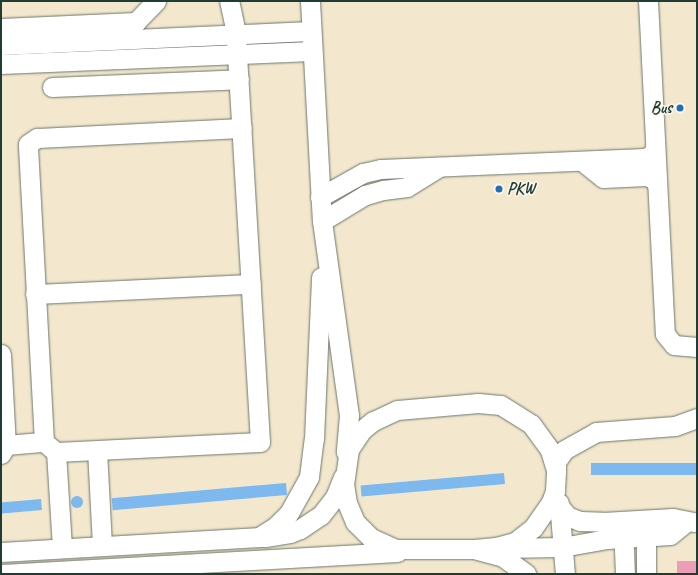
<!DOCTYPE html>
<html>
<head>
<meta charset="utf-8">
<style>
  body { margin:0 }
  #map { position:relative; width:698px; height:575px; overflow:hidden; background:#f3e7ce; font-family:Caveat,sans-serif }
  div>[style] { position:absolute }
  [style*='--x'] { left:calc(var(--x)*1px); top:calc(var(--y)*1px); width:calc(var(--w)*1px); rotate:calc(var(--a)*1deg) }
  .water>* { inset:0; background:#7db8ef; transform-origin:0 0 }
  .round { border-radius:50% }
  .building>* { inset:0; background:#ec9eb7; transform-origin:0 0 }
  .roads { filter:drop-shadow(0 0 1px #69786a) drop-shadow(0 0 1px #69786a) }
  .minor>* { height:19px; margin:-9.5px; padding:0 9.5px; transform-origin:9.5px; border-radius:9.5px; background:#fff }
  .dots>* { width:11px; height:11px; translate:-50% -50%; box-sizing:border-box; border:2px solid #fbf7ec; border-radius:50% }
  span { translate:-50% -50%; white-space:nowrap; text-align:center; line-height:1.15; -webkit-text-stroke:3px #fbf7ec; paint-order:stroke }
  .poi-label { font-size:17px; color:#1f3d34; font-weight:700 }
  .right { translate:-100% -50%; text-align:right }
  .left { translate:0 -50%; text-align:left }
  .frame { position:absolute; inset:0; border:2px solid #1f3d34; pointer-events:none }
</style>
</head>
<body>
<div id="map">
  <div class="water">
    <i style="left:697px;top:463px;width:12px;height:106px;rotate:90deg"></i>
    <i style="left:504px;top:473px;width:11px;height:144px;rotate:85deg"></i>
    <i style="left:286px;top:483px;width:12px;height:175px;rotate:85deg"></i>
    <i class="round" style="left:71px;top:496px;width:12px;height:12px"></i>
    <i style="left:41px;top:499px;width:11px;height:40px;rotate:85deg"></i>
  </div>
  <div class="building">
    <i style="left:697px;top:561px;width:13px;height:20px;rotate:90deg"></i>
  </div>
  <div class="roads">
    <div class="minor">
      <i style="--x:310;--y:1;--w:220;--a:86.9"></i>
      <i style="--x:322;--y:221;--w:196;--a:82.1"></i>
      <i style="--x:349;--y:415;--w:37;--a:95"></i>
      <i style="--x:648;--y:1;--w:333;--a:87.1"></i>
      <i style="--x:665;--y:334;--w:14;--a:51"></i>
      <i style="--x:674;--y:345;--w:23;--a:5"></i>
      <i style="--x:1;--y:28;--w:135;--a:-2.5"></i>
      <i style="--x:127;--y:31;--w:42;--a:-46"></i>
      <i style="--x:1;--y:45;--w:310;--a:-2.6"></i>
      <i style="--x:1;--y:64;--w:311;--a:-2.4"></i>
      <i style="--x:52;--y:87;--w:187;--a:-2.4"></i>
      <i style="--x:582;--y:161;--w:27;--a:39"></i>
      <i style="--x:603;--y:178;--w:44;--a:-2.6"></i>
      <i style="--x:647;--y:176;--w:9;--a:27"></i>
      <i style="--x:655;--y:180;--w:5;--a:68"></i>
      <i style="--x:320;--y:197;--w:49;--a:-29.2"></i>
      <i style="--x:363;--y:173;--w:18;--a:-13"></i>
      <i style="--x:381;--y:169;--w:264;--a:-2.4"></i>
      <i style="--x:645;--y:158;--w:9;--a:-27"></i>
      <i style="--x:653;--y:154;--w:7;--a:-74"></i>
      <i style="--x:322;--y:221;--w:50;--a:-31.2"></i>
      <i style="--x:365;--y:195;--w:19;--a:-16"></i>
      <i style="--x:383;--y:190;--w:24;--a:-7"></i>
      <i style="--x:407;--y:187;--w:38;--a:-32"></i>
      <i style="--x:35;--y:294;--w:216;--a:-2.7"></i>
      <i style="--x:1;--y:354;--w:91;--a:86.9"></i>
      <i style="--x:6;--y:445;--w:10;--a:119"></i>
      <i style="--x:44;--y:442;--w:298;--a:-93.1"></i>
      <i style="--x:28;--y:144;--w:11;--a:-34"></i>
      <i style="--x:37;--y:138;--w:205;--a:-2.8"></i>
      <i style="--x:6;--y:445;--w:38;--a:-5"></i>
      <i style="--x:44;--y:442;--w:16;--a:40"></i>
      <i style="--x:56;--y:452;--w:204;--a:-2.8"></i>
      <i style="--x:260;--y:442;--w:410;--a:-93.4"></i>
      <i style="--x:236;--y:33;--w:33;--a:-102"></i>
      <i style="--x:97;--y:450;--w:96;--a:87"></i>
      <i style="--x:56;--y:452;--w:96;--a:86.4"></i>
      <i style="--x:556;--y:470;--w:8;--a:-90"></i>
      <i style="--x:556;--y:462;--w:14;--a:-56"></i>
      <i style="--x:564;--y:450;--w:37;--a:-29"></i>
      <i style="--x:596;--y:432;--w:79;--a:-4.3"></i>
      <i style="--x:675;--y:426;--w:23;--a:-20"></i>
      <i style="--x:559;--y:503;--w:71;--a:85.2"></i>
      <i style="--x:559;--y:506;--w:13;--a:51"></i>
      <i style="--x:567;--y:516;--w:14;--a:21"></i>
      <i style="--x:580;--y:521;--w:23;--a:2"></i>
      <i style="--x:603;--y:522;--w:70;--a:-3.3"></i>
      <i style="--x:673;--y:518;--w:21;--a:11"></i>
      <i style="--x:623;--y:525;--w:49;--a:87.7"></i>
      <i style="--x:646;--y:525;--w:49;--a:90"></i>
      <i style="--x:262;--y:535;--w:15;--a:-32"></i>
      <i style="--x:275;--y:527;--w:20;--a:-45"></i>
      <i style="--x:289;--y:513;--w:41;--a:-60.9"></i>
      <i style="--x:309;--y:477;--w:38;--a:-83"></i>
      <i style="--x:314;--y:439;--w:162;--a:-87.5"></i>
      <i style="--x:504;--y:548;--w:58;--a:-1"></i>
      <i style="--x:562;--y:547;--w:46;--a:-10.1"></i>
      <i style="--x:607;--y:539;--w:63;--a:-3.6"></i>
      <i style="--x:670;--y:535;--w:19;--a:-39"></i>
      <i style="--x:474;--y:549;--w:22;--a:-5"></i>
      <i style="--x:496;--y:547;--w:20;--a:-15"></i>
      <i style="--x:515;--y:542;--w:23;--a:-38"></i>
      <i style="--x:533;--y:528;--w:32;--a:-55"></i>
      <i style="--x:551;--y:502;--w:12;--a:-70"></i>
      <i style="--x:555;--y:491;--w:21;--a:-87"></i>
      <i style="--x:556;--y:470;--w:21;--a:-107"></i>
      <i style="--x:550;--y:450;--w:32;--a:-126"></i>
      <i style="--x:531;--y:424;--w:36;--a:-148"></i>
      <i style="--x:500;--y:405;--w:22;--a:-175"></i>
      <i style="--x:478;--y:403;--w:81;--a:175.1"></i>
      <i style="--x:397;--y:410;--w:26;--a:155"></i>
      <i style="--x:373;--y:421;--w:14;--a:141"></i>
      <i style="--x:362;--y:430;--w:23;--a:124"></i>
      <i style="--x:349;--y:449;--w:35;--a:98"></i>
      <i style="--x:344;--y:484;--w:19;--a:81"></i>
      <i style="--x:347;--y:503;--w:21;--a:67"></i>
      <i style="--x:355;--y:522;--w:23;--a:45"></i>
      <i style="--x:371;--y:538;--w:27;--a:24"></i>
      <i style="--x:396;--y:549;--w:78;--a:0"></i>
      <i style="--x:474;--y:549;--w:30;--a:15"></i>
      <i style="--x:503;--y:557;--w:29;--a:36"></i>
      <i style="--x:1;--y:552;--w:264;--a:-3.3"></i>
      <i style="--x:265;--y:537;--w:25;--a:-9"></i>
      <i style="--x:290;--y:533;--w:11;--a:-22"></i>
      <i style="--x:300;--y:529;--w:25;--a:-34"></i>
      <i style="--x:321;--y:515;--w:23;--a:-52"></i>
      <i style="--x:335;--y:497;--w:22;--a:-68"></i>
      <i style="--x:2;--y:574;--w:396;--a:-3.2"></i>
    </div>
  </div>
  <div class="dots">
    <i style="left:680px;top:108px;background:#1f6fb2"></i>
    <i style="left:499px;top:189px;background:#1f6fb2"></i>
  </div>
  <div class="poi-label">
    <span class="right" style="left:672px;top:108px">Bus</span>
    <span class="left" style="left:507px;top:189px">PKW</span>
  </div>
  <div class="frame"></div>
</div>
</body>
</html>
